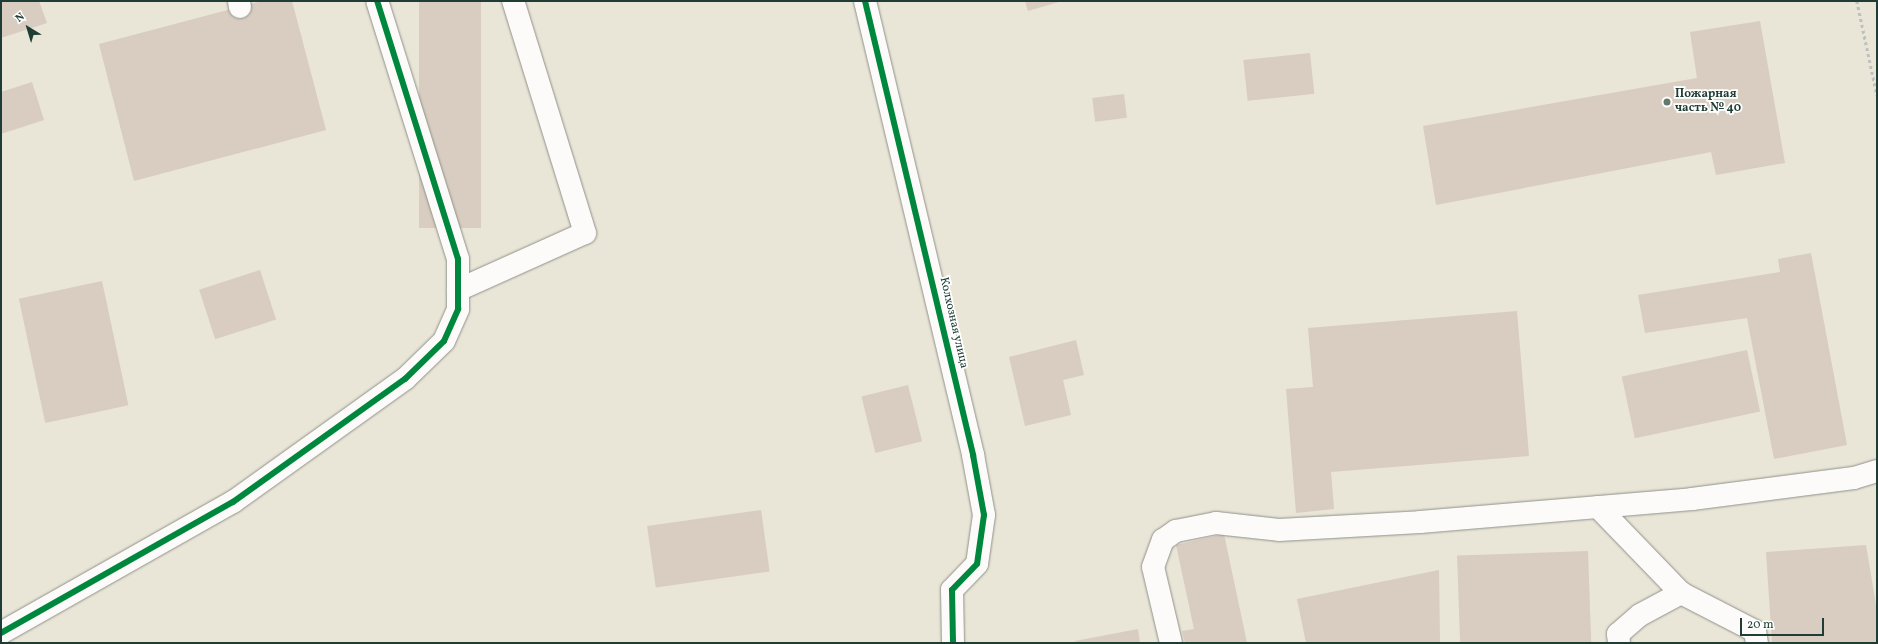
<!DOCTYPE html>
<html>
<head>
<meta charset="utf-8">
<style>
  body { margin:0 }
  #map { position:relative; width:1878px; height:644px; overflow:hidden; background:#e9e5d7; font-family:Vollkorn,serif }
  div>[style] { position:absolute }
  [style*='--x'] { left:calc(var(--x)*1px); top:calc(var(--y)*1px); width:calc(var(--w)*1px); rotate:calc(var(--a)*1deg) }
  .building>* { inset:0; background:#d8cdc0; transform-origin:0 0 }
  .path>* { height:2.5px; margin-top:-1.25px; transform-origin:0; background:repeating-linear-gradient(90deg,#bdc0bc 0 3px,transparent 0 6px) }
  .roads { filter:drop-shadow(0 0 1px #8f928a) drop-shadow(0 0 1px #8f928a) }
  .minor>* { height:22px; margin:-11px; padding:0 11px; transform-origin:11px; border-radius:11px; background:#fcfbf9 }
  .cycleway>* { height:6px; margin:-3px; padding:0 3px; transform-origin:3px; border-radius:3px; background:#00873e }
  .dots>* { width:11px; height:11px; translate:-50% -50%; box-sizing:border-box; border:2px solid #fff; border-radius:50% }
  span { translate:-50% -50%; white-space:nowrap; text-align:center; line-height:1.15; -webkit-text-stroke:3.5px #fff; paint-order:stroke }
  .poi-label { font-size:12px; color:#1f3d34; font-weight:700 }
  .left { translate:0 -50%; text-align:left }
  .street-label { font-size:12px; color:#1f3d34 }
  .frame { position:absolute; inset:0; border:2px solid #1f3d34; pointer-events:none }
  .north { position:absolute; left:8px; top:8px; width:40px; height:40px; -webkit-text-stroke:3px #fff; paint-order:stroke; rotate:322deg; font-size:11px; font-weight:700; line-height:16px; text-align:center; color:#1f3d34 }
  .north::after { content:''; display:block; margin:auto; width:14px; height:18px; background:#1f3d34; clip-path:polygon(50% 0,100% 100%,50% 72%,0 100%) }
  .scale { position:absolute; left:1740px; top:618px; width:84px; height:18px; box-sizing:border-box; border:2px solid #1f3d34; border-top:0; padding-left:5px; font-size:12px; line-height:14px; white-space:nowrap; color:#1f3d34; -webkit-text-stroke:3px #fff; paint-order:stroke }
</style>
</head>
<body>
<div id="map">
  <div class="building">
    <i style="clip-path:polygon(1px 1px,39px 1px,47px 23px,1px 38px)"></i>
    <i style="clip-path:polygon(262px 1px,292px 1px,326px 130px,134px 181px,99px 44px)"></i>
    <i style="left:419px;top:1px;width:62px;height:227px"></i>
    <i style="clip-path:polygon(1025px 1px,1062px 1px,1028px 11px)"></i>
    <i style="clip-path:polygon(1760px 21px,1785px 163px,1716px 175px,1711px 152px,1436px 205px,1423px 126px,1697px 78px,1690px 32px)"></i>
    <i style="left:1310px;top:53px;width:41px;height:67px;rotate:84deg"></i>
    <i style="clip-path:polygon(32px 82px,44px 120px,1px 134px,1px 92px)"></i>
    <i style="left:1124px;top:94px;width:24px;height:32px;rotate:83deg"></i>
    <i style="clip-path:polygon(1811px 253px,1847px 445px,1774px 459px,1747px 318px,1645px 333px,1638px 295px,1780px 272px,1778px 259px)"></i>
    <i style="left:260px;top:270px;width:52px;height:64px;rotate:72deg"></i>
    <i style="left:102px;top:281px;width:127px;height:85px;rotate:78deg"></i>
    <i style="clip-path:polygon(1517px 311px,1529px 456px,1331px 472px,1334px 509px,1296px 513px,1286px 389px,1313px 387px,1308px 328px)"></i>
    <i style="clip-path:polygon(1076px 340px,1084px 375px,1063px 380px,1071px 415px,1025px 426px,1009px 357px)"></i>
    <i style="left:1747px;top:350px;width:63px;height:128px;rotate:78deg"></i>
    <i style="left:908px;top:385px;width:58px;height:48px;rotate:76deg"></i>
    <i style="left:761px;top:510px;width:62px;height:115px;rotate:82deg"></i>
    <i style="clip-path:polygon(1224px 534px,1247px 643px,1185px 643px,1182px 631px,1194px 629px,1176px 545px)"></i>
    <i style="clip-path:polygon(1866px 545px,1877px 611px,1877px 643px,1772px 643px,1766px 552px)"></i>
    <i style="left:1588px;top:551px;width:92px;height:131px;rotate:88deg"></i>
    <i style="clip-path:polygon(1439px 570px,1440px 643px,1306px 643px,1297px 599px)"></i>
    <i style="clip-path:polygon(1138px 629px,1140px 643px,1076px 643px,1075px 641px)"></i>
  </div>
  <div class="path">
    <i style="--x:1857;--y:1;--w:96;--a:78"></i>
  </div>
  <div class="roads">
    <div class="minor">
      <i style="--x:239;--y:1;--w:6;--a:81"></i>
      <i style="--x:865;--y:1;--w:467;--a:76.6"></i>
      <i style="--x:973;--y:455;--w:61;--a:79.6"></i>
      <i style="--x:984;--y:515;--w:49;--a:98.1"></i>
      <i style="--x:977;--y:564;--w:36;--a:134"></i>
      <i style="--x:952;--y:590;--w:53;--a:88.9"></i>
      <i style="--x:458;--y:290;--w:139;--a:-24.2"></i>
      <i style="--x:585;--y:233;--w:243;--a:-107.2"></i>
      <i style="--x:1598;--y:507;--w:120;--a:46"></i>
      <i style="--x:1681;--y:593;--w:83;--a:27.2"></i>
      <i style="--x:1755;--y:631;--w:12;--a:81"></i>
      <i style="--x:1;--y:633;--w:266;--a:-29.5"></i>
      <i style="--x:233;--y:502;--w:211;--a:-35.6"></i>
      <i style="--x:405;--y:379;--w:54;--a:-44.3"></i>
      <i style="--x:444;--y:341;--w:35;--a:-66"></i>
      <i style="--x:458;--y:309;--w:50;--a:-90"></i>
      <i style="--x:458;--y:259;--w:270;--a:-107.4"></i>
      <i style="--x:1171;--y:643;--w:78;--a:-103.3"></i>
      <i style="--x:1153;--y:567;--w:29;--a:-70"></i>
      <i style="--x:1163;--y:540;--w:16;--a:-35"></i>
      <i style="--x:1176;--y:531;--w:41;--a:-11.3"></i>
      <i style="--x:1216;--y:523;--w:63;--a:6.3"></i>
      <i style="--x:1279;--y:530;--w:141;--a:-3.2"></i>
      <i style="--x:1420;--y:522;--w:273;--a:-4.8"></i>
      <i style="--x:1692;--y:499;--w:163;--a:-7.4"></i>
      <i style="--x:1854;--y:478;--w:24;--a:-17"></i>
      <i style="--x:1619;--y:643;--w:9;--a:-96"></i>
      <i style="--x:1618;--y:634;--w:29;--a:-41"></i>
      <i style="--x:1640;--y:615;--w:47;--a:-28.2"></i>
    </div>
  </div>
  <div class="cycleway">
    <i style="--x:865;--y:1;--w:467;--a:76.6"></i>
    <i style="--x:973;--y:455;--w:61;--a:79.6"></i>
    <i style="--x:984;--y:515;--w:49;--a:98.1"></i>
    <i style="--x:977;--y:564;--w:36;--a:134"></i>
    <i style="--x:952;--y:590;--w:53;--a:88.9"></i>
    <i style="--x:1;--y:633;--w:266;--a:-29.5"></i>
    <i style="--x:233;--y:502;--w:211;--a:-35.6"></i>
    <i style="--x:405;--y:379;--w:54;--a:-44.3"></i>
    <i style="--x:444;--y:341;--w:35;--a:-66"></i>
    <i style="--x:458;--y:309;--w:50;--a:-90"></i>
    <i style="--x:458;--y:259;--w:270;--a:-107.4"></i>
  </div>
  <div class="dots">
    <i style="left:1667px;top:102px;background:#66786d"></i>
  </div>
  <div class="poi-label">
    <span class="left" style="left:1675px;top:102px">Пожарная<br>часть № 40</span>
  </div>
  <div class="street-label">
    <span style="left:953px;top:323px;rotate:77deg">Колхозная улица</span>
  </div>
  <div class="frame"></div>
  <div class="north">N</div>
  <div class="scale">20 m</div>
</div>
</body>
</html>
